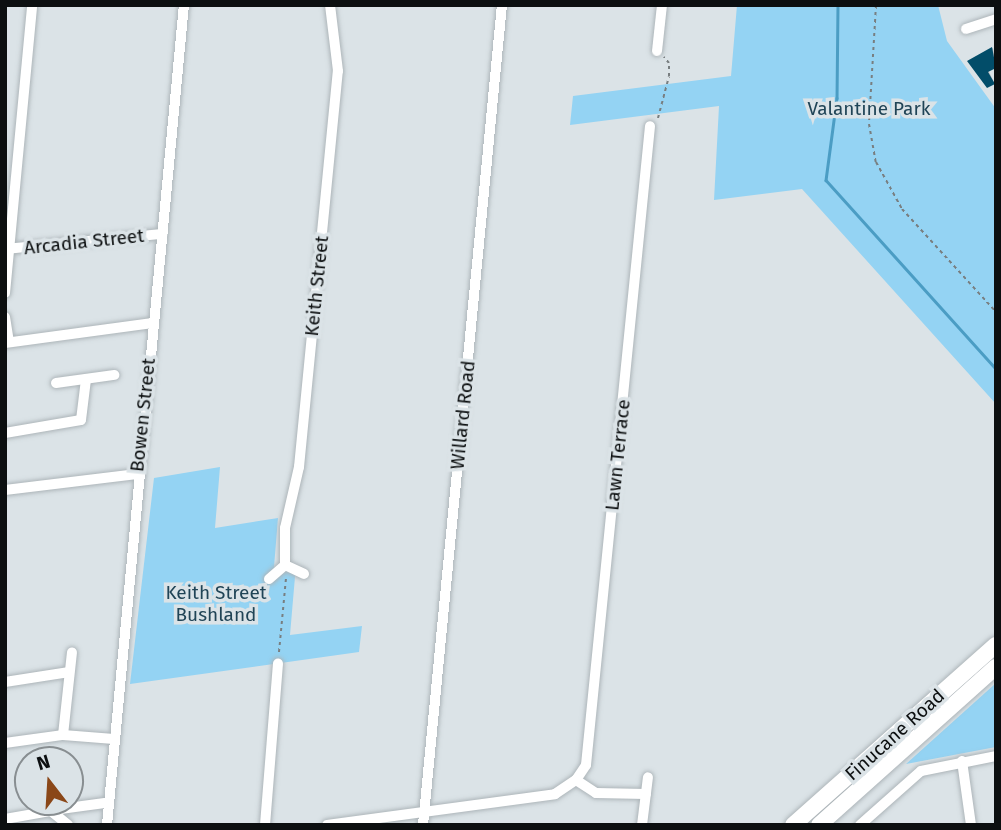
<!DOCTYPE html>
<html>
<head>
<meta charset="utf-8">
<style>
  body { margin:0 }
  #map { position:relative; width:1001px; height:830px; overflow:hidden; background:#dbe3e7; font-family:"Fira Sans",sans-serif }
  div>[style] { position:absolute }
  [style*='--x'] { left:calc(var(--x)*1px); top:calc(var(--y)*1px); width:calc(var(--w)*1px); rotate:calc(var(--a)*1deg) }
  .green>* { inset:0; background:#94d3f3 }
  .shadow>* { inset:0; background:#0003 }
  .stream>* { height:2.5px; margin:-1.25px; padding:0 1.25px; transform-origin:1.25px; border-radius:1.25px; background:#4b9dc4 }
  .building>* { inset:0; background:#024d69 }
  .path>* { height:2px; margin-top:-1px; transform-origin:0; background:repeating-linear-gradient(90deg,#787e80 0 3.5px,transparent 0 7px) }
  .roads { filter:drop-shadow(0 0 2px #adb5b9) drop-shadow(0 0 2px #adb5b9) }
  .minor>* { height:10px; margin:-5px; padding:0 5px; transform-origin:5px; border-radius:5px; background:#fff }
  .highway>* { height:16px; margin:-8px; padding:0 8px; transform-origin:8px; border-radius:8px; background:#fff }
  span { translate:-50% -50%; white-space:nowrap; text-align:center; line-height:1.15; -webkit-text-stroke:7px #dbe3e7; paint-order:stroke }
  .park-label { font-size:19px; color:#204456 }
  .street-label { font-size:19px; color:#0c0f10 }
  .frame { position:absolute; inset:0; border:7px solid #0c0f10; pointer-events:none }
  .north { position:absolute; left:14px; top:746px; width:70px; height:70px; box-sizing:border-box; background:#dbe3e7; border:2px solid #888e91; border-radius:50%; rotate:343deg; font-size:19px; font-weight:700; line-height:28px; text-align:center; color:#0c0f10 }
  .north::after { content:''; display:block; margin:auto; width:24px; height:32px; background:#8a4718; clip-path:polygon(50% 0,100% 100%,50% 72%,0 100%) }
</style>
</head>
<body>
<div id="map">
  <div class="green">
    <i style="clip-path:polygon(737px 5px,938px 5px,947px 41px,996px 109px,996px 404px,802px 189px,714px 200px,719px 106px,570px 125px,573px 96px,731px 76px)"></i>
    <i style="clip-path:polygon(220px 467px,215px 528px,278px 518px,274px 567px,296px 565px,290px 635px,362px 626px,359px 652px,130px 684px,154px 478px)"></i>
    <i style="clip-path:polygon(996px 683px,996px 747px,906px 764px)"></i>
  </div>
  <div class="shadow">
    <i style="clip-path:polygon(993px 48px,996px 66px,988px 70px,994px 82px,988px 86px,969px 61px)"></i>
  </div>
  <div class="stream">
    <i style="--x:838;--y:5;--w:93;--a:90.6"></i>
    <i style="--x:837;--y:98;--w:83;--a:97.6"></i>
    <i style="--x:826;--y:180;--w:254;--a:48"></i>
  </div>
  <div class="building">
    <i style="clip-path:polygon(992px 47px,996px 68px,988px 72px,995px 84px,987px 88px,967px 61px)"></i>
  </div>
  <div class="path">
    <i style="--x:876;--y:5;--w:119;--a:93.4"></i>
    <i style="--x:869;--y:124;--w:39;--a:80"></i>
    <i style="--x:876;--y:162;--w:54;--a:61"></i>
    <i style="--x:902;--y:209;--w:139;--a:47.6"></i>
    <i style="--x:658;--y:118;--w:43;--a:-75.3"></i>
    <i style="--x:669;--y:76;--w:13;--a:-90"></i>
    <i style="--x:669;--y:63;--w:8;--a:-130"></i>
    <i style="--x:279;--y:652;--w:74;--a:-84.6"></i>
  </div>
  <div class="roads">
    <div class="minor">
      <i style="--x:966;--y:29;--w:32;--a:-18"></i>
      <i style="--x:657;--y:51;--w:46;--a:-83.8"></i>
      <i style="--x:5;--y:249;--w:158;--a:-5.5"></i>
      <i style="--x:5;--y:293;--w:289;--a:-84.6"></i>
      <i style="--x:5;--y:317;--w:25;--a:81"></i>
      <i style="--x:5;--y:343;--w:149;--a:-7.7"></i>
      <i style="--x:56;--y:383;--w:59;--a:-7.9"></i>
      <i style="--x:5;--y:433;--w:77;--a:-9.7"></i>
      <i style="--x:81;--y:420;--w:41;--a:-83"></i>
      <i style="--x:5;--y:490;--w:133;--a:-6.9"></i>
      <i style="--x:285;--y:565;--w:37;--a:-90"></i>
      <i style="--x:285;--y:528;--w:63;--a:-77.1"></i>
      <i style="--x:299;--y:467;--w:398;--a:-84.4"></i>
      <i style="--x:338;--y:71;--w:66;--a:-96.9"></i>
      <i style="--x:269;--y:579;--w:21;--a:-41"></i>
      <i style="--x:285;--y:565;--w:21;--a:25"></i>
      <i style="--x:5;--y:682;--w:65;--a:-8.9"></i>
      <i style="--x:63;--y:735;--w:83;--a:-83.8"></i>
      <i style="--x:5;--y:743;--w:59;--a:-7.9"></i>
      <i style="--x:63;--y:735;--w:51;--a:4.5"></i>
      <i style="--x:962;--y:761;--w:65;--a:82"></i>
      <i style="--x:576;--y:780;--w:24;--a:33"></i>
      <i style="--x:596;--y:793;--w:50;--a:1.1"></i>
      <i style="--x:53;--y:810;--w:52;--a:-7.7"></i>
      <i style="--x:5;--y:819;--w:47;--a:-9.9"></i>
      <i style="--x:51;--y:811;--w:22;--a:39"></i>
      <i style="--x:107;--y:825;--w:824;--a:-84.64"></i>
      <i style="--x:265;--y:825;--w:162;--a:-85.4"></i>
      <i style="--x:327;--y:825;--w:230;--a:-7.7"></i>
      <i style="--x:555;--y:794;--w:25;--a:-34"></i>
      <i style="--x:576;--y:780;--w:18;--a:-56"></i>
      <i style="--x:586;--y:765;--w:642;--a:-84.28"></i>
      <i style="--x:423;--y:825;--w:824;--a:-84.5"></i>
      <i style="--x:642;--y:825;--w:48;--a:-82.9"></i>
      <i style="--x:860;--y:825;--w:81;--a:-41.5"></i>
      <i style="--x:921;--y:771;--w:76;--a:-11.3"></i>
    </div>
    <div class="highway">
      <i style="--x:793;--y:825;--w:271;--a:-41.6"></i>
      <i style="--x:819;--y:825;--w:237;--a:-41.8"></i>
    </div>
  </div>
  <div class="park-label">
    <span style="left:869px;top:109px">Valantine Park</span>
    <span style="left:216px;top:604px">Keith Street<br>Bushland</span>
  </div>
  <div class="street-label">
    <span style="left:84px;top:242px;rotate:-6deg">Arcadia Street</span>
    <span style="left:317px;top:286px;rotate:-84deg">Keith Street</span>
    <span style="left:143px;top:415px;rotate:-84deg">Bowen Street</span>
    <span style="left:463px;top:415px;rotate:-84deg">Willard Road</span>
    <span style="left:618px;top:455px;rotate:-84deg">Lawn Terrace</span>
    <span style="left:895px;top:735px;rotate:-42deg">Finucane Road</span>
  </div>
  <div class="frame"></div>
  <div class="north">N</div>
</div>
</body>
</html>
